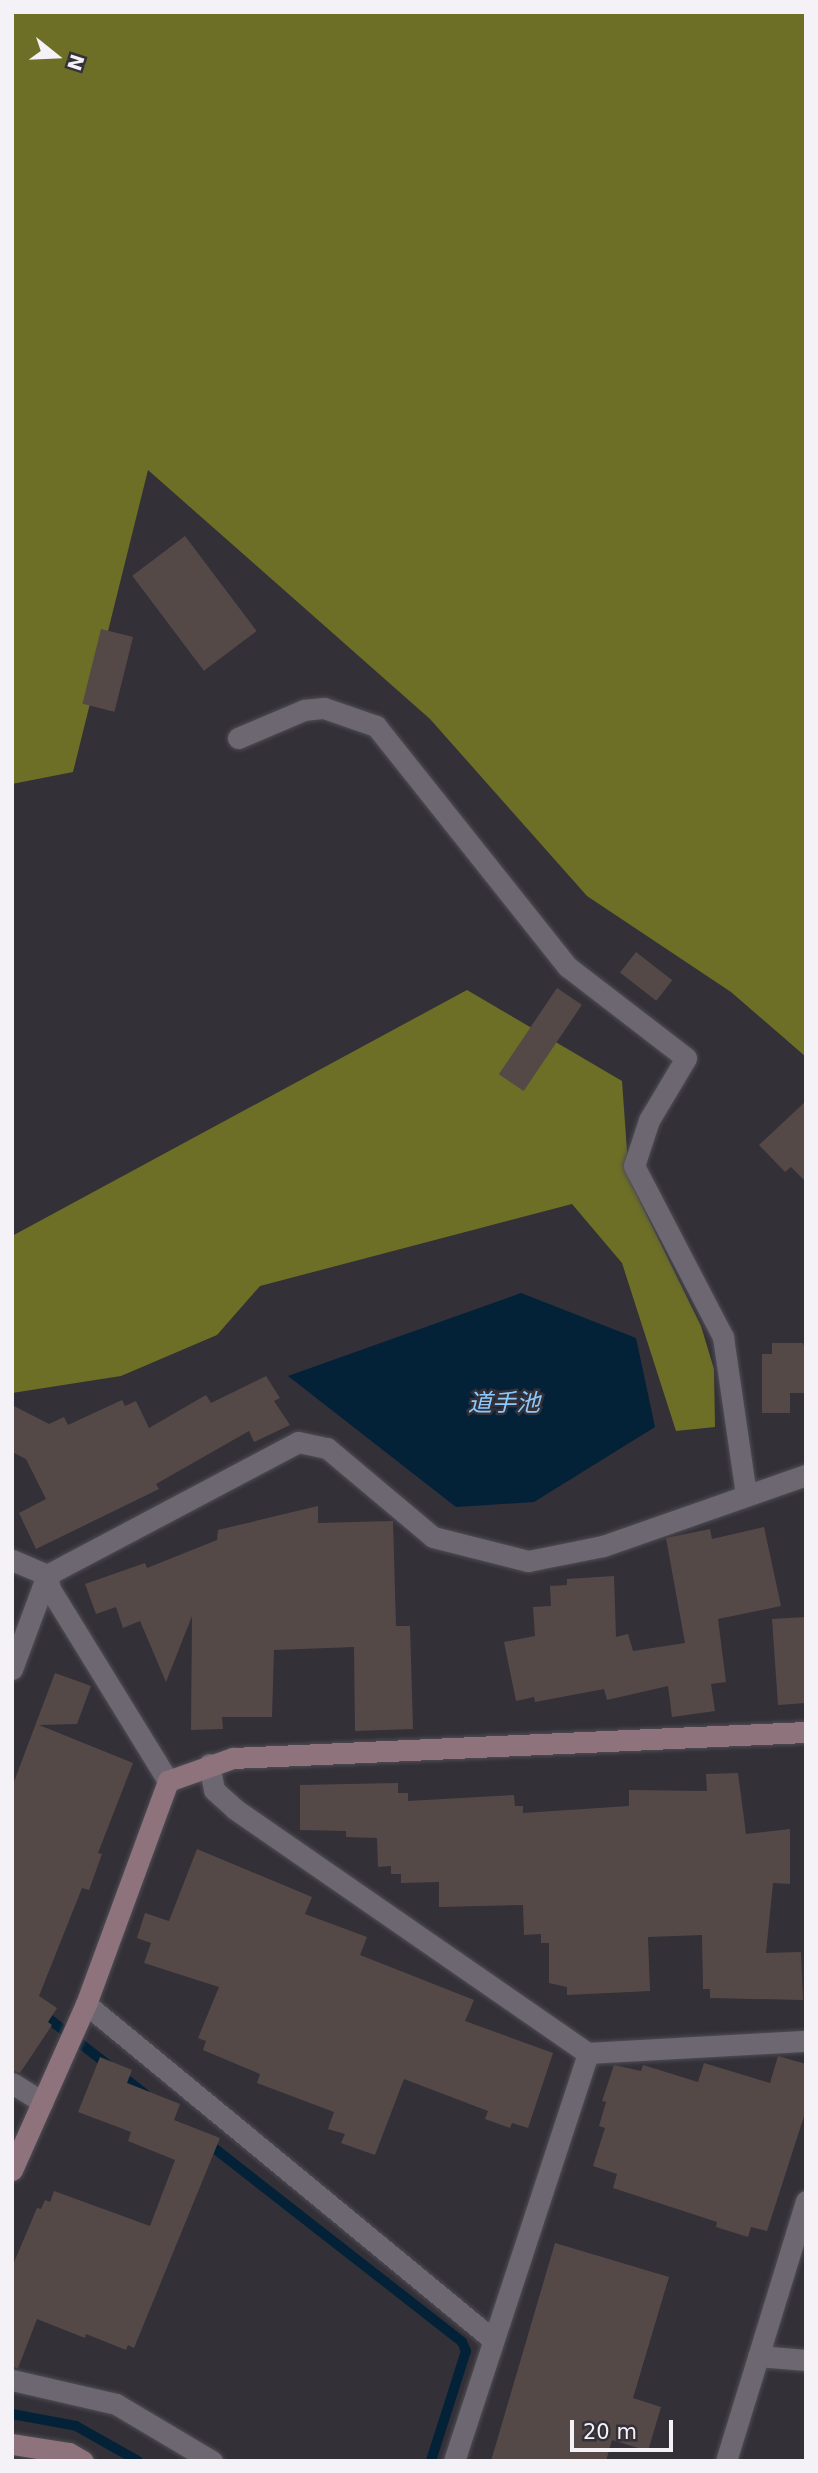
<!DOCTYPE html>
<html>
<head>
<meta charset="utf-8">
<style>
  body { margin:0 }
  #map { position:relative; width:818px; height:2473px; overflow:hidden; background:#333038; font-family:"DejaVu Sans","Noto Sans JP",sans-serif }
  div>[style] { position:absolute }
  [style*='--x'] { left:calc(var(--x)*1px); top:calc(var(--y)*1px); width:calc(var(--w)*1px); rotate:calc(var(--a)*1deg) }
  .forest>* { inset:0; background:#6d6f27 }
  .water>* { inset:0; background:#032238 }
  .stream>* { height:10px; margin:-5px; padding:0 5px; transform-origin:5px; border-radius:5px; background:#032238 }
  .building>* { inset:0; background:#554948; transform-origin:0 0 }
  .roads { filter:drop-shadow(0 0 2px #4f4c53) drop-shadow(0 0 2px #4f4c53) }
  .street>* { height:21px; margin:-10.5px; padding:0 10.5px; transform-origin:10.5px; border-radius:10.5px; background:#6c6771 }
  .secondary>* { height:21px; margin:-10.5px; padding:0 10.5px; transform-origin:10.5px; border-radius:10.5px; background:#8e737c }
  span { translate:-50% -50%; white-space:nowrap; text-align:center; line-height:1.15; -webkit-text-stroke:5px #333038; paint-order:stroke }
  .water-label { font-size:24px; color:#8bc9fe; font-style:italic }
  .frame { position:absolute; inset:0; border:14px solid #f4f1f7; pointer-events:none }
  .north { position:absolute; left:21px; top:21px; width:70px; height:70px; -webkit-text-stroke:5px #333038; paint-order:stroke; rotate:108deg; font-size:19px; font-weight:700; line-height:28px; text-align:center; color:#f4f1f7 }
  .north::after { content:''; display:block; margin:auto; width:24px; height:32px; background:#f4f1f7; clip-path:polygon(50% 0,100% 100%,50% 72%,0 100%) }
  .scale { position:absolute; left:570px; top:2420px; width:103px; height:32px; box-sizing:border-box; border:4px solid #f4f1f7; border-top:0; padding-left:9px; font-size:21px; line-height:24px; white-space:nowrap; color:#f4f1f7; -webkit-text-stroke:5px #333038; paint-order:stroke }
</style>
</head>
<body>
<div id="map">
  <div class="forest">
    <i style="clip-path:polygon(12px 12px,806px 12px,806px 1057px,731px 992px,587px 896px,430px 719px,148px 470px,73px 772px,12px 784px)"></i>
    <i style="clip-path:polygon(467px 990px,622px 1081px,629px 1179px,701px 1326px,714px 1369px,715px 1427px,676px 1431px,622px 1263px,572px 1204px,260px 1286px,217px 1335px,121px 1376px,12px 1393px,12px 1236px)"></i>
  </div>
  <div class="water">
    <i style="clip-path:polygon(521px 1293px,636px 1338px,655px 1427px,534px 1502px,456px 1507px,288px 1376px)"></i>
  </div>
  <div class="stream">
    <i style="--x:39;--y:2011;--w:135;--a:38.1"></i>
    <i style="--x:205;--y:2141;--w:326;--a:38"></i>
    <i style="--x:462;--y:2342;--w:10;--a:66"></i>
    <i style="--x:466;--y:2351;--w:115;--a:107.7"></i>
    <i style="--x:12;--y:2414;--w:65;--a:10.6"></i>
    <i style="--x:76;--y:2426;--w:71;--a:29.4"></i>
  </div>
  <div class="building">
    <i style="left:185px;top:536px;width:119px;height:66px;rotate:53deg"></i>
    <i style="left:101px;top:629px;width:33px;height:77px;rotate:14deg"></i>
    <i style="left:636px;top:952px;width:46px;height:26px;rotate:38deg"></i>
    <i style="left:557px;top:988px;width:30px;height:104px;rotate:34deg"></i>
    <i style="clip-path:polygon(806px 1101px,806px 1182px,791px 1167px,785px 1172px,759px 1145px)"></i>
    <i style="clip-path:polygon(772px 1343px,803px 1343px,806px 1353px,806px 1393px,790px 1393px,790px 1413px,762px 1413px,762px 1354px,772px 1354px)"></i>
    <i style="clip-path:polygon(266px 1376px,280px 1398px,274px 1401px,290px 1425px,254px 1442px,249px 1431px,156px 1484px,159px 1489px,36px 1549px,19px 1513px,46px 1499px,26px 1459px,12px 1452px,12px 1405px,49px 1424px,64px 1417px,68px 1425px,122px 1400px,125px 1406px,136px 1401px,149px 1428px,206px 1395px,211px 1403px)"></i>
    <i style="clip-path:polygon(318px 1506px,318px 1523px,393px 1521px,396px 1626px,410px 1626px,413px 1729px,355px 1731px,354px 1647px,274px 1650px,272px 1717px,222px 1717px,223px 1729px,191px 1730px,192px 1616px,166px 1682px,140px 1621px,123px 1628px,116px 1607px,96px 1614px,85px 1584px,145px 1563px,147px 1568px,217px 1540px,218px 1530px)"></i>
    <i style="clip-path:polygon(764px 1527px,781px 1606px,718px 1619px,726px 1682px,711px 1684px,715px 1711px,672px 1717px,668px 1686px,607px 1700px,604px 1689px,535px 1702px,534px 1697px,516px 1701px,504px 1642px,535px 1636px,533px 1607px,551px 1606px,550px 1586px,567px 1585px,567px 1579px,614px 1576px,616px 1637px,628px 1634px,633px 1651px,685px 1643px,666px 1538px,710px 1529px,712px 1539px)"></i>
    <i style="clip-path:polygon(806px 1617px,806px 1703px,778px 1705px,772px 1619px)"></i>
    <i style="clip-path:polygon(55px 1673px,91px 1686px,77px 1724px,39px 1725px,133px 1763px,98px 1853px,102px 1854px,89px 1890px,82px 1888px,39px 1996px,57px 2008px,48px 2022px,52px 2025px,20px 2073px,12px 2070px,12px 1787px)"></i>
    <i style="clip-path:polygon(738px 1773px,746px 1834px,790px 1829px,790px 1884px,773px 1883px,766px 1953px,801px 1952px,803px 2000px,710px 1998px,710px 1989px,703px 1989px,702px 1935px,648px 1937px,650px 1991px,567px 1995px,567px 1987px,549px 1983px,549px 1943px,541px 1943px,541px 1934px,524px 1935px,523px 1905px,439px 1907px,439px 1882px,401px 1883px,401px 1874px,391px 1874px,391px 1866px,378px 1867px,377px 1838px,346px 1837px,346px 1831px,300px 1830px,300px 1785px,398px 1783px,398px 1793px,408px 1793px,408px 1801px,514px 1795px,515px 1806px,523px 1806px,523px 1813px,629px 1806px,629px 1790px,707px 1791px,706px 1774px)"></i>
    <i style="clip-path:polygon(197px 1849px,312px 1897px,305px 1914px,367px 1937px,360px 1955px,474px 2000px,465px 2021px,553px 2053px,528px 2128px,512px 2123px,510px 2128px,485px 2119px,488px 2111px,404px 2079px,375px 2155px,341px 2143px,345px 2134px,328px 2129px,334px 2112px,257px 2083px,260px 2074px,203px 2050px,206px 2041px,198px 2038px,219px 1987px,144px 1963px,151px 1943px,137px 1938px,145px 1913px,169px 1921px)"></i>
    <i style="clip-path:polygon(778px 2056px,806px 2064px,806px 2110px,767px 2231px,751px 2227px,748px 2237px,716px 2227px,717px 2222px,613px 2188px,617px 2174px,593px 2166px,605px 2128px,599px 2126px,606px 2102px,602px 2101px,614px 2065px,641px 2071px,643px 2065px,698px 2082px,704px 2063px,770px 2083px)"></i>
    <i style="clip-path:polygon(100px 2057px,132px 2070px,127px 2083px,180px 2104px,174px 2120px,220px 2138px,134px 2348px,128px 2345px,126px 2350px,86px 2334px,85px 2338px,37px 2319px,18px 2368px,12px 2367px,12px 2267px,37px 2208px,41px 2209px,45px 2200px,50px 2202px,54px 2191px,150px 2226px,175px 2160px,128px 2141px,131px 2132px,78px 2112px)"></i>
    <i style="clip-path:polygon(555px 2243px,669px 2277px,633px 2398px,661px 2407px,648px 2451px,612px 2440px,606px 2461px,491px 2461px)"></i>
  </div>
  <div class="roads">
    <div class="street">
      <i style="--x:238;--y:738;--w:72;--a:-23"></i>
      <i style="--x:304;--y:710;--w:20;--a:-6"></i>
      <i style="--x:324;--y:708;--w:55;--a:19.1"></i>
      <i style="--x:376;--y:726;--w:308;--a:51.5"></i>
      <i style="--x:568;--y:967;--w:149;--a:37.6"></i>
      <i style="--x:686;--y:1058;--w:72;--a:120.8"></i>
      <i style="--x:649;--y:1120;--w:48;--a:108.1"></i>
      <i style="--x:634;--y:1166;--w:193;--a:62.5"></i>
      <i style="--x:723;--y:1337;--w:159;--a:81.7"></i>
      <i style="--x:12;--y:1560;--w:38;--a:23"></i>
      <i style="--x:47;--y:1575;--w:14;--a:78"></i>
      <i style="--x:50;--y:1589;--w:225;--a:58.4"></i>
      <i style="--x:12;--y:1669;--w:100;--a:-69.6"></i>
      <i style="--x:47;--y:1575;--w:284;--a:-27.9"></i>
      <i style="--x:298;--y:1442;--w:30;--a:12"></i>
      <i style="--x:327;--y:1448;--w:138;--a:40"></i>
      <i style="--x:433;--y:1537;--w:98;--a:14.2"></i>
      <i style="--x:528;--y:1561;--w:76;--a:-11.3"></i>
      <i style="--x:603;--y:1546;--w:215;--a:-19.3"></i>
      <i style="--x:209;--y:1764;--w:26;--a:79"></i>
      <i style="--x:214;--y:1790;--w:28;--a:42"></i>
      <i style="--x:235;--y:1809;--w:429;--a:34.7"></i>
      <i style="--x:588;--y:2053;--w:218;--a:-3.2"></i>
      <i style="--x:86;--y:2004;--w:525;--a:39.51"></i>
      <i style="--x:12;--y:2083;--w:36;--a:32"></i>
      <i style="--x:758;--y:2356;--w:48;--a:4.8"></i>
      <i style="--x:12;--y:2380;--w:107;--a:13"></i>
      <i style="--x:116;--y:2404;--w:112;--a:30.7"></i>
      <i style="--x:454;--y:2461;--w:429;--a:-71.8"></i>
      <i style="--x:726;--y:2461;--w:272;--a:-72.9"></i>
    </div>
    <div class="secondary">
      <i style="--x:12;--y:2170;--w:182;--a:-66"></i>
      <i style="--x:86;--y:2004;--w:238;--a:-69.8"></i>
      <i style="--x:168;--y:1781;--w:69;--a:-19.5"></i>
      <i style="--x:233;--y:1758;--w:574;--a:-2.6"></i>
      <i style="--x:12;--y:2444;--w:58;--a:9"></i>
      <i style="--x:69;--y:2453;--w:16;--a:30"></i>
    </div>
  </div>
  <div class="water-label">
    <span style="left:504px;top:1404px">道手池</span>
  </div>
  <div class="frame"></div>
  <div class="north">N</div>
  <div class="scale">20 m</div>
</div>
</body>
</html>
